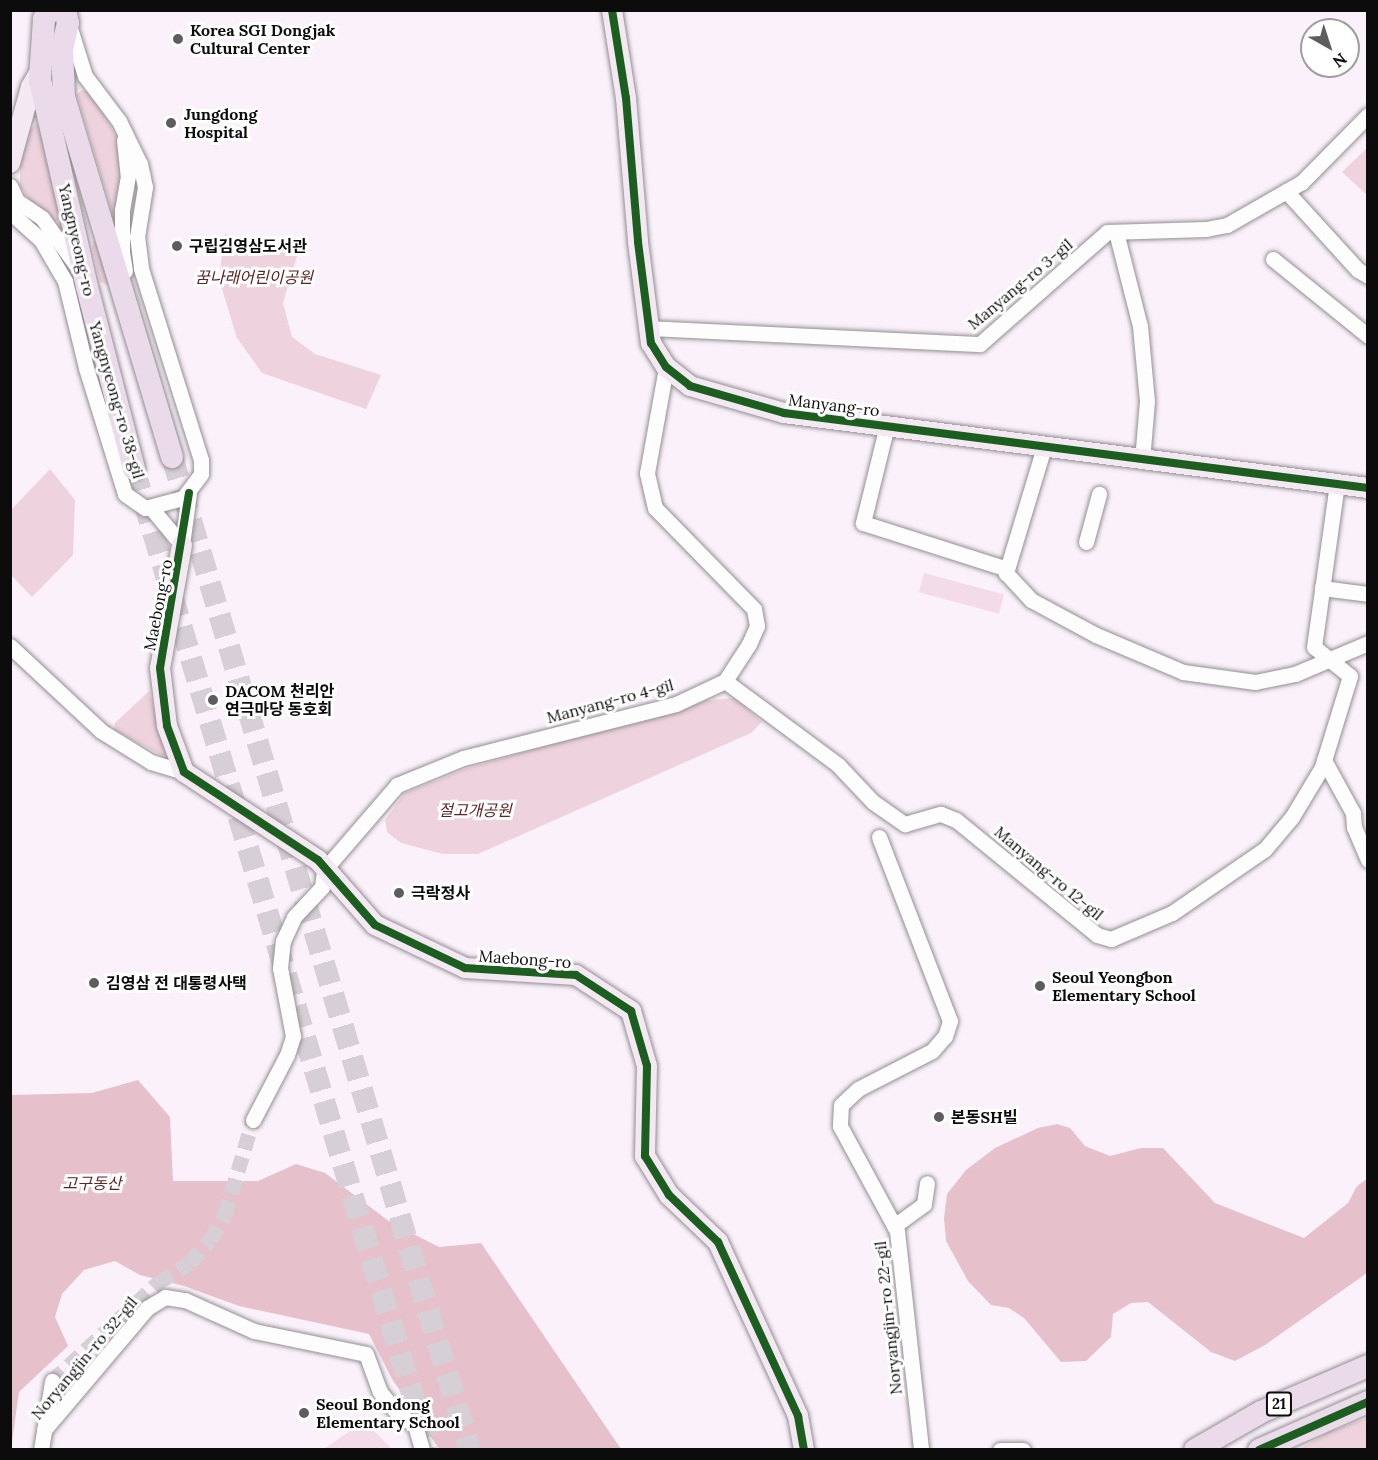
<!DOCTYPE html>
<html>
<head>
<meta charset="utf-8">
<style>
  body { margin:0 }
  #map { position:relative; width:1378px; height:1460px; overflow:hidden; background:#faf1fa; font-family:Lora,"Noto Sans KR",serif }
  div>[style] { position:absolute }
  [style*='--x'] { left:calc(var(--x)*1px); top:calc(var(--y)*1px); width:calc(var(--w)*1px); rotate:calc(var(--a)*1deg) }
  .green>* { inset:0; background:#eed2dd }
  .forest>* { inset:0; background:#e6c1cc }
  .pitch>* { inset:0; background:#f3dce8; transform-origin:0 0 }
  .street-tunnel>* { height:15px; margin-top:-7.5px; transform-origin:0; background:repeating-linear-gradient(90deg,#d6cfd6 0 15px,transparent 0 23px) }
  .primary-tunnel>* { height:22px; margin-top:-11px; transform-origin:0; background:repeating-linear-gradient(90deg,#d6cfd6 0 22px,transparent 0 33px) }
  .roads { filter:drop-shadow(0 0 2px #938f93) drop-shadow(0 0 2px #938f93) }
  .street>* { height:15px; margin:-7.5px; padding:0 7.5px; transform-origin:7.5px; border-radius:7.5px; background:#fefdfe }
  .secondary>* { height:20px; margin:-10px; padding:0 10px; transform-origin:10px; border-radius:10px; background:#f4e9f3 }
  .primary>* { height:22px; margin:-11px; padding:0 11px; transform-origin:11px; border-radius:11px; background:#eadaea }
  .cycleway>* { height:8px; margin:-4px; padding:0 4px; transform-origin:4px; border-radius:4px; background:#1b5e20 }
  .dots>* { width:16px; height:16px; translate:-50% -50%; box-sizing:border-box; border:3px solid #fff; border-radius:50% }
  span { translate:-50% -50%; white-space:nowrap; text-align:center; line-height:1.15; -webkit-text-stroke:6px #fff; paint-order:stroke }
  .shield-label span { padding:2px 4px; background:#fff; border:2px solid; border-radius:4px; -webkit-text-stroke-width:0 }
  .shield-label { font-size:15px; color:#0c0c0c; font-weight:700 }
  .poi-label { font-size:16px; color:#0c0c0c; font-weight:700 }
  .left { translate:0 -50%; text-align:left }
  .street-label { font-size:16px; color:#0c0c0c }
  .park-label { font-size:16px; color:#5f2322; font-style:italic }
  .frame { position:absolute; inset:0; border:12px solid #0c0c0c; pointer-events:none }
  .north { position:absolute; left:1300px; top:18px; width:60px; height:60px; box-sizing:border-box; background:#fff; border:2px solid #9e9e9e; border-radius:50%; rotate:141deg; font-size:16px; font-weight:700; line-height:24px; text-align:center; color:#0c0c0c }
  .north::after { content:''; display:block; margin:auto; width:21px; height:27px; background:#5f5c5f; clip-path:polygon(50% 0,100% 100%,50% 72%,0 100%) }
</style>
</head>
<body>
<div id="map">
  <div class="green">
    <i style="clip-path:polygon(81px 90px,88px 91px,101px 108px,118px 140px,124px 175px,115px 222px,77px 95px)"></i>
    <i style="clip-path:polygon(36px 124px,41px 128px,60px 218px,56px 222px,34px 206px,20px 186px,20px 158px,28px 132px)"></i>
    <i style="clip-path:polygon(1367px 148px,1367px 195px,1342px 172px)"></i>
    <i style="clip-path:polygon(225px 234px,298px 253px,283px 303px,292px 337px,315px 354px,381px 375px,366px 409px,262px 373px,237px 338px,219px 279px)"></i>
    <i style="clip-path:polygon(95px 239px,111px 283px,108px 285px,100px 282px,92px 247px)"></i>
    <i style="clip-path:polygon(50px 469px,75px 500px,73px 555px,32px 597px,11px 575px,11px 510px)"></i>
    <i style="clip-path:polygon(149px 691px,168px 752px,163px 756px,114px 730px,115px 723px)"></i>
    <i style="clip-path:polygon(734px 698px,762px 722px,751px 733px,478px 854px,443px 854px,401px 843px,387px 832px,385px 820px,405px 793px,468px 768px,708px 700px)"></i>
    <i style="clip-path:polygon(1367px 1418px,1367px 1449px,1300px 1449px,1329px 1432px)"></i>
  </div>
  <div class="forest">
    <i style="clip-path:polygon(138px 1080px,170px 1117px,173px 1181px,258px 1181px,296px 1164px,325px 1173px,390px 1222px,439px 1247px,481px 1243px,621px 1449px,439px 1449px,392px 1379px,369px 1334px,239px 1306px,184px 1286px,140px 1275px,115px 1261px,84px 1270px,62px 1294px,55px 1317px,68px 1346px,19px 1392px,11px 1449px,10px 1095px,92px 1093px)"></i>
    <i style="clip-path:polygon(1057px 1124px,1070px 1128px,1085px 1146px,1110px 1156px,1141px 1148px,1163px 1148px,1215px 1203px,1304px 1238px,1348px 1203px,1357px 1186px,1367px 1179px,1367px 1273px,1265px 1345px,1235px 1361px,1211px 1352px,1148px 1302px,1131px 1303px,1113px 1314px,1111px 1337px,1086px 1361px,1061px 1362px,1024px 1318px,1009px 1308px,991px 1305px,968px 1281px,946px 1241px,944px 1218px,947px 1194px,966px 1170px,995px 1148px,1038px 1128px)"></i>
  </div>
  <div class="pitch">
    <i style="left:924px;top:573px;width:83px;height:20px;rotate:15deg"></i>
    <i style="clip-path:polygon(364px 1421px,392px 1449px,324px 1449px)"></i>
  </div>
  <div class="street-tunnel">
    <i style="--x:52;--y:1381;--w:146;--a:-42.8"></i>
    <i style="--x:159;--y:1282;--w:36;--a:-32"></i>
    <i style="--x:190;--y:1263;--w:30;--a:-49"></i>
    <i style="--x:210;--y:1240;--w:29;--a:-59"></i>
    <i style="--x:225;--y:1215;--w:99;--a:-73.6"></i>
  </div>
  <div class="primary-tunnel">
    <i style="--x:172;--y:457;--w:1037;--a:73.3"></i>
    <i style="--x:134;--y:469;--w:1024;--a:73.26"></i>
  </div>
  <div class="roads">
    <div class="street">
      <i style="--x:124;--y:140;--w:36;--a:84"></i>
      <i style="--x:128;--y:176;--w:35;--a:100"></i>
      <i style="--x:122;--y:210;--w:42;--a:90"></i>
      <i style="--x:122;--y:252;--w:19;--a:81"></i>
      <i style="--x:10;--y:186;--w:17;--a:65"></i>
      <i style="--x:17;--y:201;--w:30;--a:34"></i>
      <i style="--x:42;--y:218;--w:58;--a:54.1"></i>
      <i style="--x:1286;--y:191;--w:107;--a:47.7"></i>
      <i style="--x:1358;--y:270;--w:12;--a:31"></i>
      <i style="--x:10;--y:212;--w:42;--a:42.1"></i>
      <i style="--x:41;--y:240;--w:48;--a:59.7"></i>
      <i style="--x:65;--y:281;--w:89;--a:76.4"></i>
      <i style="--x:86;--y:368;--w:132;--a:72.8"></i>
      <i style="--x:125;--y:494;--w:24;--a:35"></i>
      <i style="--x:145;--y:508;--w:39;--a:-15"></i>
      <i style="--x:183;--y:498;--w:30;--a:-53"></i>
      <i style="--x:201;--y:474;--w:14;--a:-90"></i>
      <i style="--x:201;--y:460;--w:201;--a:-107.4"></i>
      <i style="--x:141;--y:268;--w:31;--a:-97"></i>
      <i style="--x:137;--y:237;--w:51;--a:-80.9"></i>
      <i style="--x:145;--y:187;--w:24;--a:-102"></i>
      <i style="--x:140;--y:164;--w:48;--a:-116"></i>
      <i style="--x:119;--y:121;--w:56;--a:-127.1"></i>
      <i style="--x:85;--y:76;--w:53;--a:-107.4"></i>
      <i style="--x:1116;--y:232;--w:97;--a:75.7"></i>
      <i style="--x:1140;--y:326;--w:75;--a:84.7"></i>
      <i style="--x:1147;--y:401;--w:60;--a:94.8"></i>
      <i style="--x:1273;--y:259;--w:122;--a:39"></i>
      <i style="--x:648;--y:328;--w:332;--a:2.8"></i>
      <i style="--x:980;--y:344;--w:169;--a:-41.4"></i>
      <i style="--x:1107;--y:232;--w:99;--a:-1.7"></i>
      <i style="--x:1206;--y:229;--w:21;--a:-11"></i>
      <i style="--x:1227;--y:225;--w:86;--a:-29.8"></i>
      <i style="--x:1302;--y:182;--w:94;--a:-45.4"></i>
      <i style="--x:887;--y:425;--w:101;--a:103.8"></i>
      <i style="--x:863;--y:523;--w:151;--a:17.7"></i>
      <i style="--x:1044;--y:447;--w:132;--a:106.8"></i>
      <i style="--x:1006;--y:573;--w:37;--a:47"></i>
      <i style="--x:1031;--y:600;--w:74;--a:28.3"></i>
      <i style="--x:1096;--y:635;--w:95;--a:23"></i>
      <i style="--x:1183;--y:672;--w:73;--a:7.9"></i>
      <i style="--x:1255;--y:682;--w:41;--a:-11.3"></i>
      <i style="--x:1295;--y:674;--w:79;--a:-23"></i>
      <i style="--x:152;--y:509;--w:47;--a:50.2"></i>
      <i style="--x:1086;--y:542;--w:50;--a:-74.8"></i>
      <i style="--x:182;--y:545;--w:52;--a:-82.3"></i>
      <i style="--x:1322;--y:588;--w:46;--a:7.4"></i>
      <i style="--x:10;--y:646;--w:125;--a:43"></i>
      <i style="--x:101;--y:731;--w:59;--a:31.8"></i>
      <i style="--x:151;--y:762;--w:34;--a:17"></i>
      <i style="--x:725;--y:681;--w:141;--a:36.6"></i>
      <i style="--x:838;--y:765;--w:51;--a:46.6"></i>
      <i style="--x:873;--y:802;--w:39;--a:35"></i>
      <i style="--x:905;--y:824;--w:37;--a:-16"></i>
      <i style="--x:941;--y:814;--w:16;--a:22"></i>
      <i style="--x:956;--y:820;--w:182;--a:39.2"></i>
      <i style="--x:1097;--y:935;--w:15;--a:16"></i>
      <i style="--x:1111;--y:939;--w:66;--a:-23.1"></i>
      <i style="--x:1172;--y:913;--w:113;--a:-34.5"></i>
      <i style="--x:1265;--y:849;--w:42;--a:-49.8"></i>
      <i style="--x:1292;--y:817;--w:58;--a:-59"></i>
      <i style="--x:1322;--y:767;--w:95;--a:-72.9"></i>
      <i style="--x:1350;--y:676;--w:46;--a:-141.1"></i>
      <i style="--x:1314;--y:647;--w:165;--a:-82"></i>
      <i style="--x:1324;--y:760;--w:60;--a:61.3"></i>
      <i style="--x:1353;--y:813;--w:14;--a:86"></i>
      <i style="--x:1354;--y:827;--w:36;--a:67"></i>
      <i style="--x:879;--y:837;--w:197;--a:68.9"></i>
      <i style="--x:950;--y:1021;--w:16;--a:108"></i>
      <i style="--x:945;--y:1036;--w:20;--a:131"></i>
      <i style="--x:932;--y:1051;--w:83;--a:152.8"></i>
      <i style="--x:858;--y:1089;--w:23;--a:137"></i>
      <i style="--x:841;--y:1105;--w:21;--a:93"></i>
      <i style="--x:840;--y:1126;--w:119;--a:61.5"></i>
      <i style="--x:897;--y:1231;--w:220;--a:83.7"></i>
      <i style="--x:253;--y:1120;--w:73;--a:-62.4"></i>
      <i style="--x:287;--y:1055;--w:20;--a:-72"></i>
      <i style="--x:293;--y:1036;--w:69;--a:-100.8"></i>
      <i style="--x:280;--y:968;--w:27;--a:-84"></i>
      <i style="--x:283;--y:941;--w:26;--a:-65"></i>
      <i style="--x:294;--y:917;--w:41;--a:-47"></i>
      <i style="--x:322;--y:887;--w:17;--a:-83"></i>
      <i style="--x:324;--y:870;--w:112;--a:-49.3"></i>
      <i style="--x:397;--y:785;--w:71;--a:-22.2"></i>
      <i style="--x:463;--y:758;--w:220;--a:-14.2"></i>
      <i style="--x:676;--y:704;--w:54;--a:-25.1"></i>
      <i style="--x:725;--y:681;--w:44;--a:-57"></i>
      <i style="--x:749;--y:644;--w:20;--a:-66"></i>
      <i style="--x:757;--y:626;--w:17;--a:-100"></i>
      <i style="--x:754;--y:609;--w:141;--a:-134.4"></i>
      <i style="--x:655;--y:508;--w:36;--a:-103"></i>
      <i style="--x:647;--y:473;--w:108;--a:-79.8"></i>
      <i style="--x:894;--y:1226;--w:37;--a:-36"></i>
      <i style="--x:924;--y:1204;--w:21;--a:-82"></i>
      <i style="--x:44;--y:1430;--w:160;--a:-49.8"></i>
      <i style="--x:147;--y:1308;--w:21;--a:-31"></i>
      <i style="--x:165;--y:1297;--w:20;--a:9"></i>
      <i style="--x:185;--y:1300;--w:76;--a:24.2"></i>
      <i style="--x:254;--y:1331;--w:114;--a:11.6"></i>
      <i style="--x:366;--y:1354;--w:40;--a:69.8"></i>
      <i style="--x:380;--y:1392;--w:28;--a:51"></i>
      <i style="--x:398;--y:1414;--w:20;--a:33"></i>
      <i style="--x:415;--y:1425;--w:26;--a:74"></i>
      <i style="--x:41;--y:1450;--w:70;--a:-80.9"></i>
      <i style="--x:1000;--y:1450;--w:23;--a:0"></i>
    </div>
    <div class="secondary">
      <i style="--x:612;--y:10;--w:89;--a:81"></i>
      <i style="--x:626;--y:98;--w:144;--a:85.2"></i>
      <i style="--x:638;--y:242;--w:102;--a:82.7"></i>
      <i style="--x:651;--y:343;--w:28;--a:58"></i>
      <i style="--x:666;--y:367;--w:31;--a:38"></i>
      <i style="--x:690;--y:386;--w:98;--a:16"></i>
      <i style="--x:784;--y:413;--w:589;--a:7.32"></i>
      <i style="--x:10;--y:163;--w:79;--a:-74.6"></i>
      <i style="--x:31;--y:87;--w:20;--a:-60"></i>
      <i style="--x:182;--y:545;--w:125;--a:100.1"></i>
      <i style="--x:160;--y:668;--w:58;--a:83.1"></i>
      <i style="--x:167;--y:726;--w:49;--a:69.7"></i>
      <i style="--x:184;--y:772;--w:160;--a:33.3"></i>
      <i style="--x:318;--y:860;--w:86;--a:48.8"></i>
      <i style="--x:375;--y:925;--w:100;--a:25.5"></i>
      <i style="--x:465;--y:968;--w:111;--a:3.6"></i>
      <i style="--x:576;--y:975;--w:66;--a:33.2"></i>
      <i style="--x:631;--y:1011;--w:57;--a:73.8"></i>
      <i style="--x:647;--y:1066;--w:90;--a:91.3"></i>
      <i style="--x:645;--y:1156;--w:46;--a:58.4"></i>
      <i style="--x:669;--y:1195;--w:68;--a:43.8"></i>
      <i style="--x:718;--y:1242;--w:192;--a:65.3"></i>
      <i style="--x:798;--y:1416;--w:35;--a:80"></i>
    </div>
    <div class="primary">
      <i style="--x:50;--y:10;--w:11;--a:124"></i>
      <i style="--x:44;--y:19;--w:61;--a:93.8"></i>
      <i style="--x:40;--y:80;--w:212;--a:77.2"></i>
      <i style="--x:87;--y:287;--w:188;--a:75.5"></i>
      <i style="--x:65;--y:10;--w:13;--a:77"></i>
      <i style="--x:68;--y:23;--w:27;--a:103"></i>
      <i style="--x:62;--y:49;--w:48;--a:87.6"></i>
      <i style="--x:64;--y:97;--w:376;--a:73.3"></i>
      <i style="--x:1195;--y:1450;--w:76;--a:-29.9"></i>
      <i style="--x:1261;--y:1412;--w:116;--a:-23.3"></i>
      <i style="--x:1259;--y:1450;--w:119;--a:-23.8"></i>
    </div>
  </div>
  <div class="cycleway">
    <i style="--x:612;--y:10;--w:89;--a:81"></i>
    <i style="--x:626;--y:98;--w:144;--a:85.2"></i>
    <i style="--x:638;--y:242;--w:102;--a:82.7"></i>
    <i style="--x:651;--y:343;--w:28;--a:58"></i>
    <i style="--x:666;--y:367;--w:31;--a:38"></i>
    <i style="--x:690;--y:386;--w:98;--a:16"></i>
    <i style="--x:784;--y:413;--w:589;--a:7.32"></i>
    <i style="--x:189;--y:493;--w:177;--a:99.4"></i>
    <i style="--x:160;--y:668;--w:58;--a:83.1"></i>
    <i style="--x:167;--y:726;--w:49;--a:69.7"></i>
    <i style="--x:184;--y:772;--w:160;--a:33.3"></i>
    <i style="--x:318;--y:860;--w:86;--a:48.8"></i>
    <i style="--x:375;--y:925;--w:100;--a:25.5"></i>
    <i style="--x:465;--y:968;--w:111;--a:3.6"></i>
    <i style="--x:576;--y:975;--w:66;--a:33.2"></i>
    <i style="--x:631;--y:1011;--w:57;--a:73.8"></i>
    <i style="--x:647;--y:1066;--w:90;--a:91.3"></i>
    <i style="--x:645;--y:1156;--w:46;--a:58.4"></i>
    <i style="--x:669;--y:1195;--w:68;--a:43.8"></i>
    <i style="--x:718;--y:1242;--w:192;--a:65.3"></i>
    <i style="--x:798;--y:1416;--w:35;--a:80"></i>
    <i style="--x:1259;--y:1450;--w:119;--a:-23.8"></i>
  </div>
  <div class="dots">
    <i style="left:178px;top:39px;background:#5f5c5f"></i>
    <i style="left:171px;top:123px;background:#5f5c5f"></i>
    <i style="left:177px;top:246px;background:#5f5c5f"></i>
    <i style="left:213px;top:700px;background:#5f5c5f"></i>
    <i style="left:399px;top:893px;background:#5f5c5f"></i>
    <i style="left:94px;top:983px;background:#5f5c5f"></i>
    <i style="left:1040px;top:986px;background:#5f5c5f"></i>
    <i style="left:939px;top:1117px;background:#5f5c5f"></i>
    <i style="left:304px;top:1413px;background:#5f5c5f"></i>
  </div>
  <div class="shield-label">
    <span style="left:1279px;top:1404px">21</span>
  </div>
  <div class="poi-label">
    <span class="left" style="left:190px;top:39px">Korea SGI Dongjak<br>Cultural Center</span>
    <span class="left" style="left:184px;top:123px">Jungdong<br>Hospital</span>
    <span class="left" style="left:189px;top:246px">구립김영삼도서관</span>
    <span class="left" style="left:225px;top:700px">DACOM 천리안<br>연극마당 동호회</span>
    <span class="left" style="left:411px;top:893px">극락정사</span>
    <span class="left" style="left:1052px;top:986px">Seoul Yeongbon<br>Elementary School</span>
    <span class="left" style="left:106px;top:983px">김영삼 전 대통령사택</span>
    <span class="left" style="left:951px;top:1117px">본동SH빌</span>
    <span class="left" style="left:316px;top:1413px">Seoul Bondong<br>Elementary School</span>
  </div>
  <div class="street-label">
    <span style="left:77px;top:240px;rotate:77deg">Yangnyeong-ro</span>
    <span style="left:1020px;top:284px;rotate:-40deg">Manyang-ro 3-gil</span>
    <span style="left:117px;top:400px;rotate:74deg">Yangnyeong-ro 38-gil</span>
    <span style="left:834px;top:405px;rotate:7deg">Manyang-ro</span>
    <span style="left:158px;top:605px;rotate:-79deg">Maebong-ro</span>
    <span style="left:610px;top:701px;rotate:-15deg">Manyang-ro 4-gil</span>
    <span style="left:1049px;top:873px;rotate:40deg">Manyang-ro 12-gil</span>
    <span style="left:525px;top:959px;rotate:4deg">Maebong-ro</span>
    <span style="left:888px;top:1318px;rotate:-96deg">Noryangjin-ro 22-gil</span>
    <span style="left:84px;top:1358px;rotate:-50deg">Noryangjin-ro 32-gil</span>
  </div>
  <div class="park-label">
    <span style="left:254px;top:277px">꿈나래어린이공원</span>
    <span style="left:475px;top:810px">절고개공원</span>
    <span style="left:92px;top:1183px">고구동산</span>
  </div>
  <div class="frame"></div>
  <div class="north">N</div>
</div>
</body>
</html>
